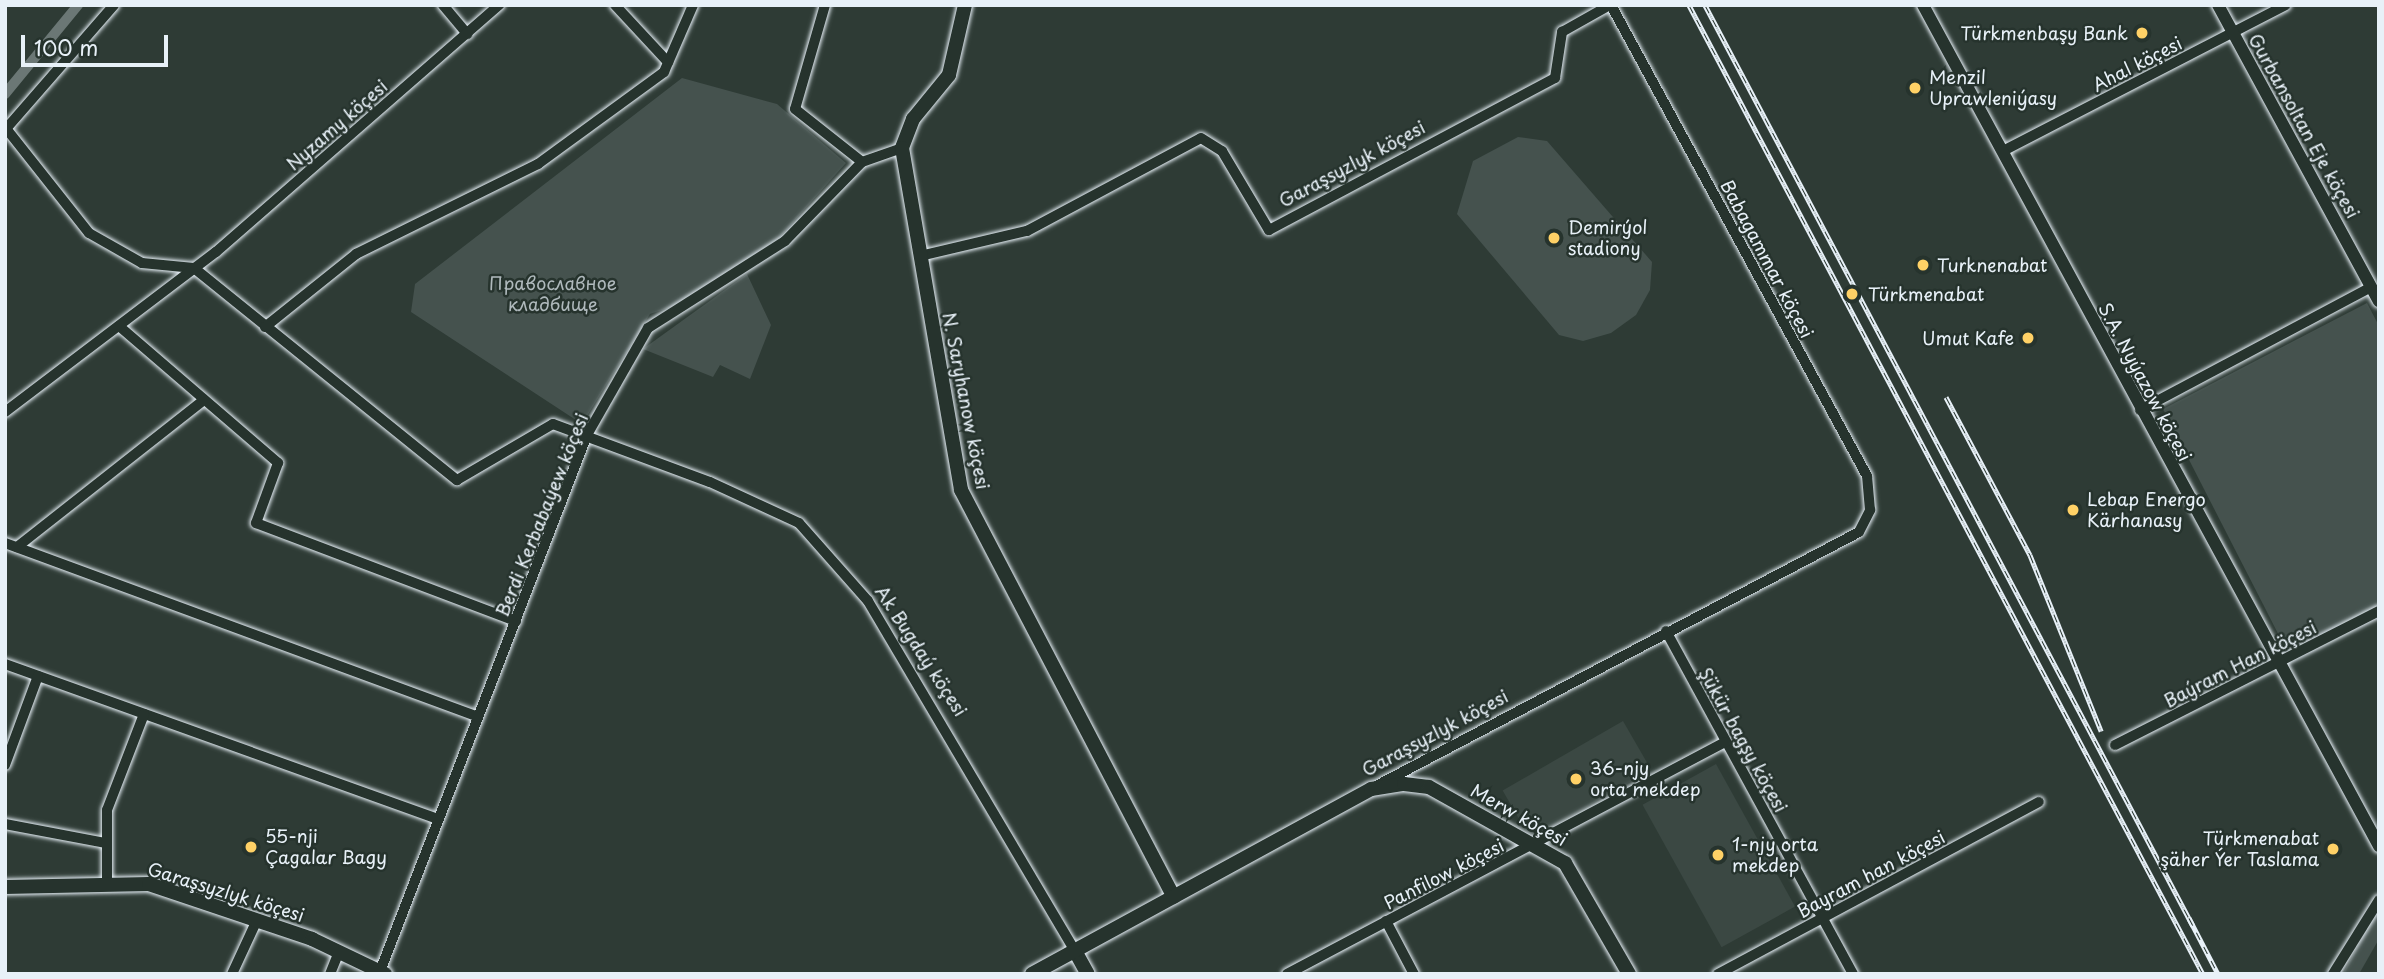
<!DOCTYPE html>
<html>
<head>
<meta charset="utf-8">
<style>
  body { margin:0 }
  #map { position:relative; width:2384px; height:979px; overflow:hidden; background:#2e3b35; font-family:"Playpen Sans",sans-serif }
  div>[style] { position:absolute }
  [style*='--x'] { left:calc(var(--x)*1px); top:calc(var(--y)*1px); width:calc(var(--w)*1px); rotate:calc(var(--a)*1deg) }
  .built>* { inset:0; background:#3b4843; transform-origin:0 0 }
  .green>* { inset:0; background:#45524e }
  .canal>* { height:10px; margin:-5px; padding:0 5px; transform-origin:5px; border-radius:5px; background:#6b7775 }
  .roads { filter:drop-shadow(0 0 2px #e8f1f8) drop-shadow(0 0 2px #e8f1f8) }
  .minor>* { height:10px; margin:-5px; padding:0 5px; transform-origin:5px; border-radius:5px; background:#26332d }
  .tertiary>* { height:12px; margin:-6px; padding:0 6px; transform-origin:6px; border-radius:6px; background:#26332d }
  .secondary>* { height:14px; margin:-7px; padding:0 7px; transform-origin:7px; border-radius:7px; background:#26332d }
  .primary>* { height:14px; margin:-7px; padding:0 7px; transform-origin:7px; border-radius:7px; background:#26332d }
  .rail>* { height:5px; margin-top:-2.5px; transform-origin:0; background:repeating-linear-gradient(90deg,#26332d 0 8px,#e8f1f8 0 16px); box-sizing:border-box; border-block:2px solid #e8f1f8 }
  .dots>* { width:19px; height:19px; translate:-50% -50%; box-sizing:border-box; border:4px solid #26332d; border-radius:50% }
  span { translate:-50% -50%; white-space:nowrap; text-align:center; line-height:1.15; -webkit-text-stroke:5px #26332d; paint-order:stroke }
  .poi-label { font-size:18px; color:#e8f1f8 }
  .right { translate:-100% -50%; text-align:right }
  .left { translate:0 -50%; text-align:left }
  .street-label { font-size:18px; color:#e8f1f8 }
  .park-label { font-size:18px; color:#afb9bc }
  .frame { position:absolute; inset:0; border:7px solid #e8f1f8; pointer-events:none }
  .scale { position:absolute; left:21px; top:35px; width:147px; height:32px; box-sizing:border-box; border:4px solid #e8f1f8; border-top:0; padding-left:9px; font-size:21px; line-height:24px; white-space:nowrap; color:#e8f1f8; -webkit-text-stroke:5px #26332d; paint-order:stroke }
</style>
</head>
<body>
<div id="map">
  <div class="built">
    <i style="left:1623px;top:721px;width:56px;height:139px;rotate:60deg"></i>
    <i style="left:1716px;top:764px;width:163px;height:84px;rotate:61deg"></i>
  </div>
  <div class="green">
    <i style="clip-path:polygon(682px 78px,777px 104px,846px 163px,779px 238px,680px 304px,650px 314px,582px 424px,411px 312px,415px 284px)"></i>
    <i style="clip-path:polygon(1518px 137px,1547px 141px,1652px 262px,1650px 290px,1636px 315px,1611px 333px,1583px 341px,1559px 335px,1457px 214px,1473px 161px)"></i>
    <i style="clip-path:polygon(747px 274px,771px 325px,750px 379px,720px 365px,713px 377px,643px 349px)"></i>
    <i style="clip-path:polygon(2367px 303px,2379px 326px,2379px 606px,2288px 653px,2163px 409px)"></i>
    <i style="clip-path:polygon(2379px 906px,2379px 939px,2359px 974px,2343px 974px)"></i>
  </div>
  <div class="canal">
    <i style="--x:5;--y:94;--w:115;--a:-50.6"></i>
  </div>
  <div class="roads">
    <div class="minor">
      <i style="--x:443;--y:5;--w:38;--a:50"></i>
      <i style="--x:615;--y:5;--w:78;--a:47.1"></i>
      <i style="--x:825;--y:5;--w:108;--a:106.1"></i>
      <i style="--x:795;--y:109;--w:85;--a:38.3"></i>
      <i style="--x:5;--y:127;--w:135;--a:51.6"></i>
      <i style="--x:89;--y:233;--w:61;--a:29.5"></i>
      <i style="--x:142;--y:263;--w:52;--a:5.5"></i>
      <i style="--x:194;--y:268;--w:338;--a:38.9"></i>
      <i style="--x:457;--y:480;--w:111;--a:-30.3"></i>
      <i style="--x:553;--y:424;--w:167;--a:20.3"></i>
      <i style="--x:710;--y:482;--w:98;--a:24.7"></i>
      <i style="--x:799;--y:523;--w:104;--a:48.5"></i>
      <i style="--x:868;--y:601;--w:407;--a:59.4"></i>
      <i style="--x:5;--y:130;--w:166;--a:-48.9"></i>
      <i style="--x:2003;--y:151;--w:318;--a:-27.3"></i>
      <i style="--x:920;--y:256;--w:110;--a:-13.2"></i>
      <i style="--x:1027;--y:231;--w:197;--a:-28.1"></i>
      <i style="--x:1201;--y:138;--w:25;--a:32"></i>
      <i style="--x:1222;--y:151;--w:92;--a:59.3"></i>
      <i style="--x:1269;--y:230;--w:324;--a:-28"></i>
      <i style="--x:1555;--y:78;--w:47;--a:-81.3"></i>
      <i style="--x:1562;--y:32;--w:55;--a:-29.4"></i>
      <i style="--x:119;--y:326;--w:210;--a:40.7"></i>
      <i style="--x:278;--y:463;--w:64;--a:110.1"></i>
      <i style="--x:256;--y:523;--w:278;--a:20.7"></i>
      <i style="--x:265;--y:327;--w:117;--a:-38.7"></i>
      <i style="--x:356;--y:254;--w:203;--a:-26.3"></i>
      <i style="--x:538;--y:164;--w:156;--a:-36.1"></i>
      <i style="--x:664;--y:72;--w:73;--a:-66.6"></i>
      <i style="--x:2140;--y:410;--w:262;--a:-28"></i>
      <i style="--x:5;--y:412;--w:265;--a:-37.2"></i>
      <i style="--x:216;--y:252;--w:376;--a:-41.1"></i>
      <i style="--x:5;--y:543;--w:502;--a:20.17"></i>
      <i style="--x:17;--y:547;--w:238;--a:-38.2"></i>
      <i style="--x:1666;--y:631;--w:391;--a:61.4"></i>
      <i style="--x:5;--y:664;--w:459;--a:19.7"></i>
      <i style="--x:2115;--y:745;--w:296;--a:-26.9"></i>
      <i style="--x:5;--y:765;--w:95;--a:-69.7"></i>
      <i style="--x:1378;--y:785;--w:543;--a:-27.74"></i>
      <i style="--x:1859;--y:532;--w:25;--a:-63"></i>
      <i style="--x:1870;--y:510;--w:34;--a:-95"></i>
      <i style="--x:1867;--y:476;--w:536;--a:-118.53"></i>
      <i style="--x:5;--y:824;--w:103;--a:10.7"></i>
      <i style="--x:107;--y:881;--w:71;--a:-90"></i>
      <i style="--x:107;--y:810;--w:103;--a:-68.9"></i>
      <i style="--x:1386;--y:921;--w:60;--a:62.2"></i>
      <i style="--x:232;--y:974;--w:60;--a:-65.2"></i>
      <i style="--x:330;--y:974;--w:24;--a:-68"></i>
      <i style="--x:379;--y:974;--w:578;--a:-68.9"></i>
      <i style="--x:587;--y:435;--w:123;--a:-60.3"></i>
      <i style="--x:648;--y:328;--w:162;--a:-32.4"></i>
      <i style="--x:785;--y:241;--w:110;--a:-45.7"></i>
      <i style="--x:862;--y:162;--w:42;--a:-19.3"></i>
      <i style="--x:1287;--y:974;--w:496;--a:-27.9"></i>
      <i style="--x:1718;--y:974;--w:364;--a:-28.2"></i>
      <i style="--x:2333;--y:974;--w:87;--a:-58.1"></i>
    </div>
    <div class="tertiary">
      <i style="--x:1923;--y:5;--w:957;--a:61.53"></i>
      <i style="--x:2218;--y:5;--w:337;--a:61.5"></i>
    </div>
    <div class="secondary">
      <i style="--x:965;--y:5;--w:72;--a:102.9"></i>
      <i style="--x:949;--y:75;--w:57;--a:129.3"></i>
      <i style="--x:913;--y:119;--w:31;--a:111"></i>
      <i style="--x:902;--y:148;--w:347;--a:80.2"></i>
      <i style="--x:961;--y:490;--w:459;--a:62.4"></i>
    </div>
    <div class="primary">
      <i style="--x:5;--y:887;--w:144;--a:-1.2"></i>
      <i style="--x:149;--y:884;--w:172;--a:18.6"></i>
      <i style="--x:312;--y:939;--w:81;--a:25.6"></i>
      <i style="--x:1075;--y:951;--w:26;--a:61"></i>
      <i style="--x:1032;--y:974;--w:386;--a:-28.6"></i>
      <i style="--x:1371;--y:789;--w:33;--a:-9"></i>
      <i style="--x:1404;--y:784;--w:25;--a:7"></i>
      <i style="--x:1429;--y:787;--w:156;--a:29.2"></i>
      <i style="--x:1565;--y:863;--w:128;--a:60"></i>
    </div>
  </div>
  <div class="rail">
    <i style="--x:1689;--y:5;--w:1097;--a:62.06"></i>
    <i style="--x:1705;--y:5;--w:1042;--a:62.08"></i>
    <i style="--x:1946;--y:397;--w:179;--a:62"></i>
    <i style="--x:2030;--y:555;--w:190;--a:68"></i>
    <i style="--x:2189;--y:918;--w:63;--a:62.6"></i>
  </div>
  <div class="dots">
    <i style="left:2142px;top:33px;background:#ffd166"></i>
    <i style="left:1915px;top:88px;background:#ffd166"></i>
    <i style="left:1554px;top:238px;background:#ffd166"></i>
    <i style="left:1923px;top:265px;background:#ffd166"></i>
    <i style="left:1852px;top:294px;background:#ffd166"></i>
    <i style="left:2028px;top:338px;background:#ffd166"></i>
    <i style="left:2073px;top:510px;background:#ffd166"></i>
    <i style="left:1576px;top:779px;background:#ffd166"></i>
    <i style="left:251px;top:847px;background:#ffd166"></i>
    <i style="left:2333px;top:849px;background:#ffd166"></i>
    <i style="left:1718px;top:855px;background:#ffd166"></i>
  </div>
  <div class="poi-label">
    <span class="right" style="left:2128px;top:33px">Türkmenbaşy Bank</span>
    <span class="left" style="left:1929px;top:88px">Menzil<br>Uprawleniýasy</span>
    <span class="left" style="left:1568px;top:238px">Demirýol<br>stadiony</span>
    <span class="left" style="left:1937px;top:265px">Turknenabat</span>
    <span class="left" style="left:1868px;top:294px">Türkmenabat</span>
    <span class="right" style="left:2014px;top:338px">Umut Kafe</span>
    <span class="left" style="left:2087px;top:510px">Lebap Energo<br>Kärhanasy</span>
    <span class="left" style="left:1590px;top:779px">36-njy<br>orta mekdep</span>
    <span class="left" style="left:265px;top:847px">55-nji<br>Çagalar Bagy</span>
    <span class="right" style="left:2319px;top:849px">Türkmenabat<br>şäher Ýer Taslama</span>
    <span class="left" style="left:1732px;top:855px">1-njy orta<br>mekdep</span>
  </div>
  <div class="street-label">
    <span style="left:2137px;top:64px;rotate:-27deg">Ahal köçesi</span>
    <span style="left:337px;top:125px;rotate:-41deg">Nyzamy köçesi</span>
    <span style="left:2304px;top:126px;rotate:61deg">Gurbansoltan Eje köçesi</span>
    <span style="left:1352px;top:164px;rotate:-28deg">Garaşsyzlyk köçesi</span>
    <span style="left:1767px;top:259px;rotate:62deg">Babagammar köçesi</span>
    <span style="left:2145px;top:382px;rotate:62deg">S.A. Nyýazow köçesi</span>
    <span style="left:966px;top:401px;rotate:79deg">N. Saryhanow köçesi</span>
    <span style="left:542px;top:515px;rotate:-68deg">Berdi Kerbabaýew köçesi</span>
    <span style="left:921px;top:651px;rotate:57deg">Ak Bugdaý köçesi</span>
    <span style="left:2240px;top:664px;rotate:-27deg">Baýram Han köçesi</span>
    <span style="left:1435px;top:733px;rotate:-28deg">Garaşsyzlyk köçesi</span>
    <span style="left:1743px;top:740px;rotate:61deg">Şükür bagşy köçesi</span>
    <span style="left:1519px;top:815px;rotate:29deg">Merw köçesi</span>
    <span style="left:1444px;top:874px;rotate:-27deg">Panfilow köçesi</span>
    <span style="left:1871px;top:874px;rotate:-28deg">Bayram han köçesi</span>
    <span style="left:226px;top:892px;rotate:17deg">Garaşsyzlyk köçesi</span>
  </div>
  <div class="park-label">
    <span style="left:553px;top:294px">Православное<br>кладбище</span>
  </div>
  <div class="frame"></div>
  <div class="scale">100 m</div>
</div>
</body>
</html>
